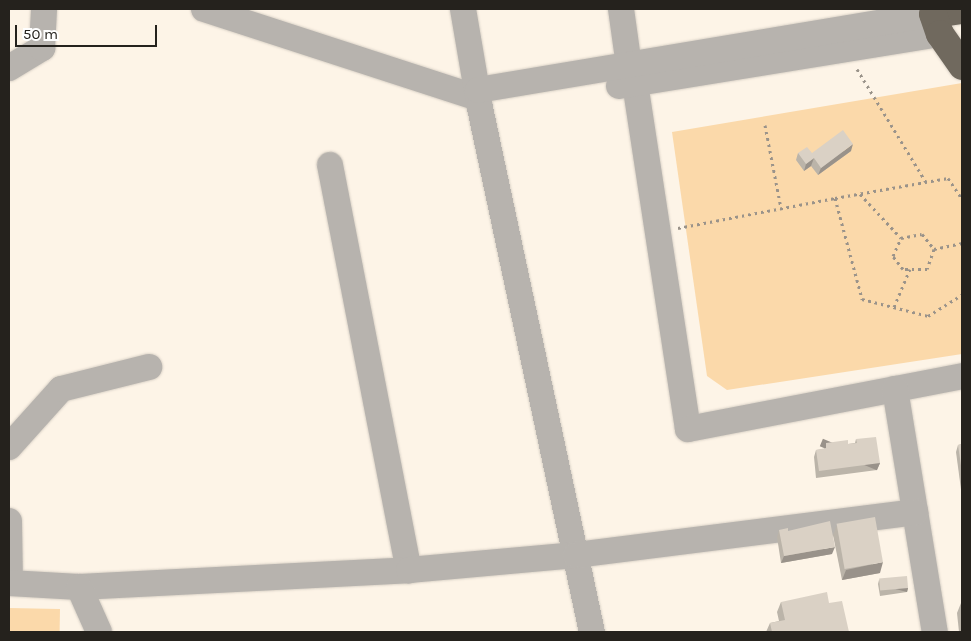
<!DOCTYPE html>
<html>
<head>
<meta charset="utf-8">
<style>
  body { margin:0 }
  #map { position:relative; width:971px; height:641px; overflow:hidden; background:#fdf4e7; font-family:Karla,sans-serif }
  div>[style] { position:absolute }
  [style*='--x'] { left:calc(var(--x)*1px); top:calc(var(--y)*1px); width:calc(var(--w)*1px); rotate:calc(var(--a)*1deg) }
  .green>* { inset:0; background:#fbd9aa; transform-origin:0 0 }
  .path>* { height:3px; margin-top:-1.5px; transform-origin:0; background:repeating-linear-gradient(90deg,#9a938a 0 2.5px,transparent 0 6.5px) }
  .roads { filter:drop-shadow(0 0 1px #dad2c7) drop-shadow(0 0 1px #dad2c7) }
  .minor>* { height:26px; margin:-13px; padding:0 13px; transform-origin:13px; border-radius:13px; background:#b7b3ae }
  .highway>* { height:28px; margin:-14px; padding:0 14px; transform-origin:14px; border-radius:14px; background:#70695e }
  .wall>* { inset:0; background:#bbb4a9 }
  .shaded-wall>* { inset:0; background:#99928a; transform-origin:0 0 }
  .building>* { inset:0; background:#dad1c5; transform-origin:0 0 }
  span { translate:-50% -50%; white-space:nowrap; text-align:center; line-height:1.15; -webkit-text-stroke:5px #fff; paint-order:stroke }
  .frame { position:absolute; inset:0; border:10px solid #25221d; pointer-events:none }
  .scale { position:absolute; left:15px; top:25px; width:142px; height:22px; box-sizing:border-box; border:2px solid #25221d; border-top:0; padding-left:6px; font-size:15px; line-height:18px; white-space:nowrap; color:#25221d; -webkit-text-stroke:4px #fff; paint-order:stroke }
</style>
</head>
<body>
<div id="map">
  <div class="green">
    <i style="clip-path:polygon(962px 83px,962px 354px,727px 390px,707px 376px,672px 132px)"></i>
    <i style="left:9px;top:608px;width:51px;height:24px;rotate:1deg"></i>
  </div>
  <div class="path">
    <i style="--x:857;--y:69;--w:132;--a:58.6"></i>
    <i style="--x:765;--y:125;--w:85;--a:79.1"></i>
    <i style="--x:860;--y:194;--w:60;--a:47"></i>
    <i style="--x:835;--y:198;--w:115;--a:-10"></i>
    <i style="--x:948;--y:178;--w:25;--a:56"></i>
    <i style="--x:678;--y:228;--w:160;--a:-10.8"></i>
    <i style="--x:835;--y:198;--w:105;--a:75"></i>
    <i style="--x:862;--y:299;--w:68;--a:14.4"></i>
    <i style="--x:928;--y:316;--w:40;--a:-32"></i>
    <i style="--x:922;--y:234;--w:19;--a:51"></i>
    <i style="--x:934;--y:249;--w:21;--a:109"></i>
    <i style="--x:927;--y:269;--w:24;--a:180"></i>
    <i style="--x:903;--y:269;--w:16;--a:-128"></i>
    <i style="--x:893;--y:256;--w:20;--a:-66"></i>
    <i style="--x:901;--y:238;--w:21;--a:-11"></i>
    <i style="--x:934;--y:249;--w:29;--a:-12"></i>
    <i style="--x:894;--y:307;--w:41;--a:-67.2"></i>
  </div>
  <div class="roads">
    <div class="minor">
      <i style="--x:204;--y:9;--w:288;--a:18"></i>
      <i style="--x:463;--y:9;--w:100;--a:80.3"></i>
      <i style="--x:480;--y:108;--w:536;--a:77.94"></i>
      <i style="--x:621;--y:9;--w:58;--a:82"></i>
      <i style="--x:9;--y:68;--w:39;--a:-31"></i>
      <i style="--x:42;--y:48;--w:39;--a:-87"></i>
      <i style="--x:635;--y:83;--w:350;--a:81.3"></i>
      <i style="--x:688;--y:429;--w:279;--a:-10.9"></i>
      <i style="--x:619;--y:86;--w:325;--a:-9.2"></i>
      <i style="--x:478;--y:90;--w:461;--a:-9.5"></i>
      <i style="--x:933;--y:14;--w:6;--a:-59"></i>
      <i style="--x:330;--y:165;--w:413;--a:79"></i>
      <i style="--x:895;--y:389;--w:246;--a:80.7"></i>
      <i style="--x:9;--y:447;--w:78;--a:-48.1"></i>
      <i style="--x:61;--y:389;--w:91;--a:-14"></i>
      <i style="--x:9;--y:521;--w:62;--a:89.1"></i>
      <i style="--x:9;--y:583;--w:70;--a:3.3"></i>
      <i style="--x:79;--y:587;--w:330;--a:-2.9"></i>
      <i style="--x:409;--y:570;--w:168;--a:-5.1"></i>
      <i style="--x:576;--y:555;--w:342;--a:-7.2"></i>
      <i style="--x:79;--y:587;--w:49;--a:66"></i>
    </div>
    <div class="highway">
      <i style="--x:962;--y:10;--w:29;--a:172"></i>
      <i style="--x:933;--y:14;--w:21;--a:71"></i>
      <i style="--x:940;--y:34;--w:39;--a:55"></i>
    </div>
  </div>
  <div class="wall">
    <i style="clip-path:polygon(851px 151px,818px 175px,811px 166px,804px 171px,796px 160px,798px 153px,812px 153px)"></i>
    <i style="clip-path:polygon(856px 439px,880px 463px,877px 470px,816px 478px,814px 457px,816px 450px,824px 449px,826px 443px,848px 444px,855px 443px)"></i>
    <i style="clip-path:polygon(962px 444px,962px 497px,956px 452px,958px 445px)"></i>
    <i style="clip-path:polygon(837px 525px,880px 573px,842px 580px,833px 535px)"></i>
    <i style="clip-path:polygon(779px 530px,788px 531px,832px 554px,781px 563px,777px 537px)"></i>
    <i style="clip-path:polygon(879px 580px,908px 588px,907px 592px,880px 596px,878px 584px)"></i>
    <i style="clip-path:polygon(781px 602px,829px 603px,849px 632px,766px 632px,770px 623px,779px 621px,777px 612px)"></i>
    <i style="clip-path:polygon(961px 603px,962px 603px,962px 632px,959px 632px,957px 613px)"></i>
  </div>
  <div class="shaded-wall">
    <i style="clip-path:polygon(853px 144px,851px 151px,818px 175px,821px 168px)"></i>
    <i style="clip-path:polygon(814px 158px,811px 166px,804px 171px,806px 164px)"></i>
    <i style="left:880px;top:463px;width:8px;height:62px;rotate:113deg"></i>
    <i style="clip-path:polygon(835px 547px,832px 554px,781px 563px,784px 556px)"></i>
    <i style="clip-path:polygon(883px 562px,880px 573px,842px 580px,846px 570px)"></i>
    <i style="left:908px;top:588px;width:4px;height:27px;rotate:104deg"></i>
  </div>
  <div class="building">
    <i style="clip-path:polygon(843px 130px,853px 144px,821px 168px,814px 158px,806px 164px,798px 153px,807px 147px,812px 153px)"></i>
    <i style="clip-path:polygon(876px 437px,880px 463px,819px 471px,816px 450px,826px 448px,826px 443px,848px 440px,848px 444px,857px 443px,856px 439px)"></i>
    <i style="clip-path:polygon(962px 444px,962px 472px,958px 445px)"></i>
    <i style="left:875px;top:517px;width:46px;height:39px;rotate:80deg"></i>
    <i style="clip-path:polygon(830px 521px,835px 547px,784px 556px,779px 530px,788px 528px,788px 531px)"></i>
    <i style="left:907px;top:576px;width:12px;height:28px;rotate:85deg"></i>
    <i style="clip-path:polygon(827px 592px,829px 603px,842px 601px,849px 632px,772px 632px,770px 623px,785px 620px,781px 602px)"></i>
    <i style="clip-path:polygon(961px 603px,962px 603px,962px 616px)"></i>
  </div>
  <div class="frame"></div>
  <div class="scale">50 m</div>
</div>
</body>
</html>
